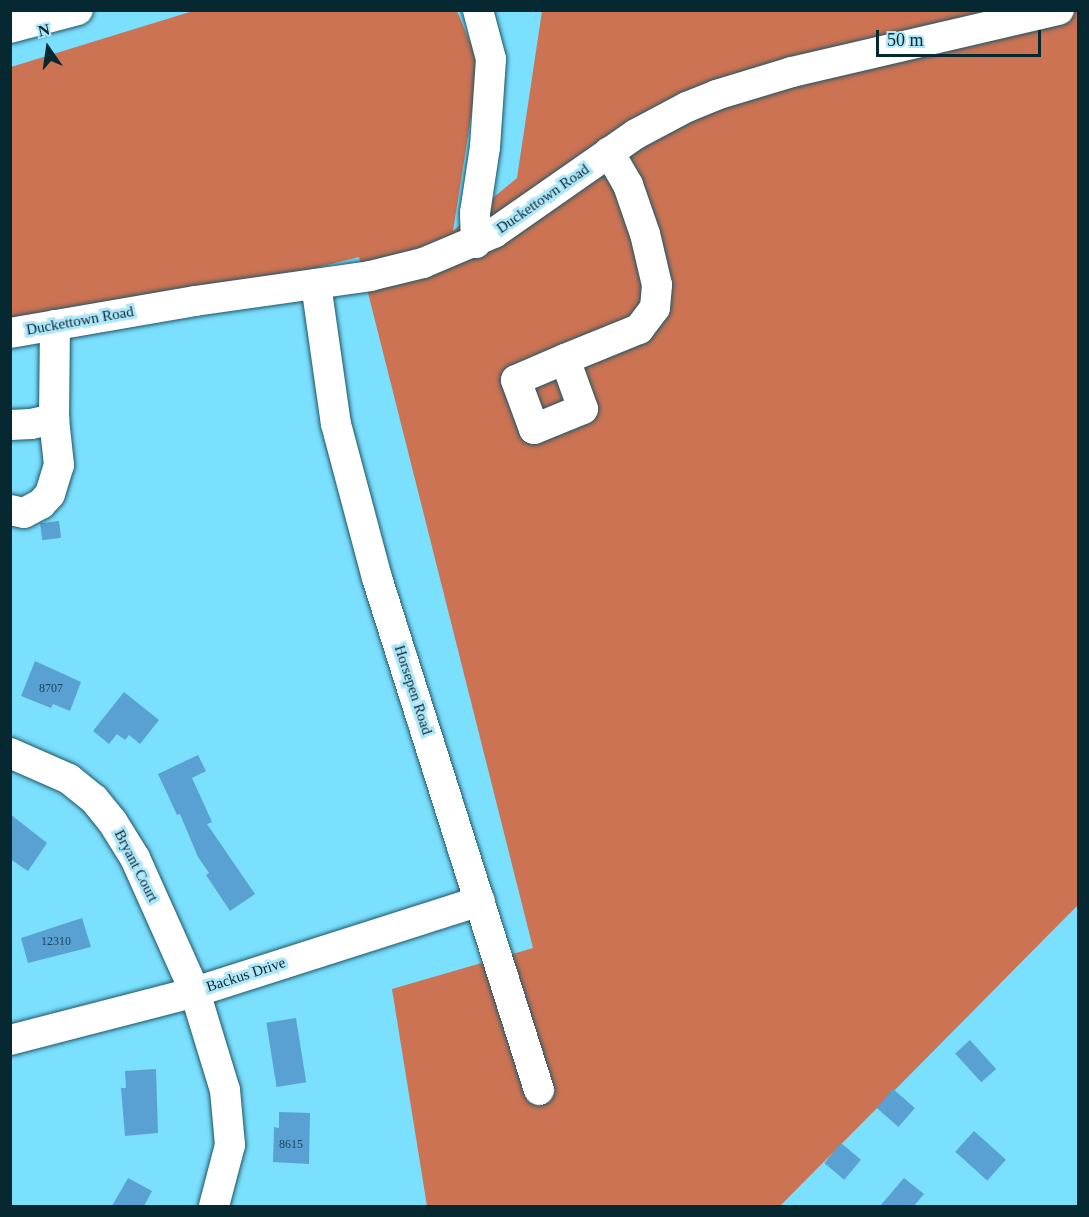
<!DOCTYPE html>
<html>
<head>
<meta charset="utf-8">
<style>
  body { margin:0 }
  #map { position:relative; width:1089px; height:1217px; overflow:hidden; background:#7bdffe; font-family:Georgia,serif }
  div>[style] { position:absolute }
  [style*='--x'] { left:calc(var(--x)*1px); top:calc(var(--y)*1px); width:calc(var(--w)*1px); rotate:calc(var(--a)*1deg) }
  .forest>* { inset:0; background:#cb7353 }
  .building>* { inset:0; background:#58a1d2; transform-origin:0 0 }
  .roads { filter:drop-shadow(0 0 2px #1e5564) drop-shadow(0 0 2px #1e5564) }
  .minor>* { height:30px; margin:-15px; padding:0 15px; transform-origin:15px; border-radius:15px; background:#fff }
  span { translate:-50% -50%; white-space:nowrap; text-align:center; line-height:1.15; -webkit-text-stroke:6px #afe6f8; paint-order:stroke }
  .number-label { font-size:12px; color:#1a4659 }
  .number-label span { -webkit-text-stroke-width:0 }
  .street-label { font-size:15px; color:#062831 }
  .frame { position:absolute; inset:0; border:12px solid #062831; pointer-events:none }
  .north { position:absolute; left:18px; top:18px; width:60px; height:60px; -webkit-text-stroke:4px #afe6f8; paint-order:stroke; rotate:347deg; font-size:16px; font-weight:700; line-height:24px; text-align:center; color:#062831 }
  .north::after { content:''; display:block; margin:auto; width:21px; height:27px; background:#062831; clip-path:polygon(50% 0,100% 100%,50% 72%,0 100%) }
  .scale { position:absolute; left:876px; top:30px; width:165px; height:27px; box-sizing:border-box; border:3px solid #062831; border-top:0; padding-left:8px; font-size:18px; line-height:21px; white-space:nowrap; color:#062831; -webkit-text-stroke:4px #afe6f8; paint-order:stroke }
</style>
</head>
<body>
<div id="map">
  <div class="forest">
    <i style="clip-path:polygon(193px 11px,457px 11px,472px 47px,478px 72px,453px 231px,517px 178px,542px 11px,1078px 11px,1078px 905px,780px 1206px,427px 1206px,392px 989px,533px 948px,359px 257px,280px 277px,11px 321px,11px 67px)"></i>
  </div>
  <div class="building">
    <i style="left:59px;top:521px;width:17px;height:19px;rotate:83deg"></i>
    <i style="clip-path:polygon(35px 661px,81px 682px,70px 711px,53px 704px,51px 708px,21px 696px)"></i>
    <i style="clip-path:polygon(124px 692px,159px 720px,140px 744px,129px 735px,125px 740px,117px 734px,109px 744px,93px 731px)"></i>
    <i style="clip-path:polygon(198px 755px,206px 771px,192px 778px,212px 822px,207px 824px,255px 894px,230px 911px,206px 875px,209px 873px,198px 857px,180px 814px,177px 815px,158px 774px)"></i>
    <i style="clip-path:polygon(10px 814px,47px 843px,28px 871px,10px 859px)"></i>
    <i style="clip-path:polygon(82px 918px,91px 947px,28px 963px,21px 938px)"></i>
    <i style="left:296px;top:1018px;width:65px;height:30px;rotate:81deg"></i>
    <i style="left:970px;top:1040px;width:39px;height:20px;rotate:48deg"></i>
    <i style="clip-path:polygon(156px 1069px,158px 1133px,125px 1136px,121px 1088px,126px 1088px,125px 1071px)"></i>
    <i style="left:893px;top:1089px;width:29px;height:25px;rotate:41deg"></i>
    <i style="clip-path:polygon(279px 1112px,310px 1113px,309px 1164px,273px 1162px,274px 1127px,279px 1128px)"></i>
    <i style="left:974px;top:1131px;width:43px;height:28px;rotate:42deg"></i>
    <i style="left:841px;top:1143px;width:26px;height:26px;rotate:40deg"></i>
    <i style="clip-path:polygon(128px 1178px,152px 1191px,144px 1206px,112px 1206px)"></i>
    <i style="clip-path:polygon(904px 1178px,924px 1194px,914px 1206px,880px 1206px)"></i>
  </div>
  <div class="roads">
    <div class="minor">
      <i style="--x:10;--y:28;--w:70;--a:-14.8"></i>
      <i style="--x:476;--y:243;--w:30;--a:-92"></i>
      <i style="--x:475;--y:213;--w:67;--a:-81.4"></i>
      <i style="--x:485;--y:147;--w:88;--a:-86.1"></i>
      <i style="--x:491;--y:59;--w:51;--a:-104.9"></i>
      <i style="--x:316;--y:284;--w:141;--a:81.9"></i>
      <i style="--x:336;--y:424;--w:159;--a:75.1"></i>
      <i style="--x:377;--y:578;--w:537;--a:72.44"></i>
      <i style="--x:10;--y:333;--w:188;--a:-9.8"></i>
      <i style="--x:195;--y:301;--w:177;--a:-8.1"></i>
      <i style="--x:370;--y:276;--w:55;--a:-13.8"></i>
      <i style="--x:423;--y:263;--w:77;--a:-22.9"></i>
      <i style="--x:494;--y:233;--w:173;--a:-34.9"></i>
      <i style="--x:636;--y:134;--w:58;--a:-27.9"></i>
      <i style="--x:687;--y:107;--w:31;--a:-22"></i>
      <i style="--x:716;--y:95;--w:79;--a:-16.8"></i>
      <i style="--x:792;--y:72;--w:274;--a:-13.1"></i>
      <i style="--x:565;--y:359;--w:53;--a:70.2"></i>
      <i style="--x:583;--y:409;--w:53;--a:157.8"></i>
      <i style="--x:534;--y:429;--w:52;--a:-110.2"></i>
      <i style="--x:516;--y:380;--w:53;--a:-23.2"></i>
      <i style="--x:565;--y:359;--w:80;--a:-22.1"></i>
      <i style="--x:639;--y:329;--w:26;--a:-53"></i>
      <i style="--x:655;--y:308;--w:23;--a:-85"></i>
      <i style="--x:657;--y:285;--w:52;--a:-103.2"></i>
      <i style="--x:645;--y:234;--w:52;--a:-109.1"></i>
      <i style="--x:628;--y:185;--w:38;--a:-120"></i>
      <i style="--x:10;--y:425;--w:21;--a:-3"></i>
      <i style="--x:31;--y:424;--w:24;--a:-12"></i>
      <i style="--x:10;--y:510;--w:14;--a:12"></i>
      <i style="--x:24;--y:513;--w:19;--a:-28"></i>
      <i style="--x:41;--y:504;--w:13;--a:-48"></i>
      <i style="--x:50;--y:494;--w:30;--a:-73"></i>
      <i style="--x:59;--y:465;--w:46;--a:-96.2"></i>
      <i style="--x:54;--y:419;--w:94;--a:-89.4"></i>
      <i style="--x:10;--y:753;--w:64;--a:23.8"></i>
      <i style="--x:69;--y:779;--w:32;--a:39"></i>
      <i style="--x:94;--y:799;--w:28;--a:51"></i>
      <i style="--x:112;--y:821;--w:44;--a:58.1"></i>
      <i style="--x:135;--y:858;--w:147;--a:65.9"></i>
      <i style="--x:195;--y:992;--w:102;--a:73"></i>
      <i style="--x:225;--y:1090;--w:55;--a:84.8"></i>
      <i style="--x:230;--y:1145;--w:63;--a:104.7"></i>
      <i style="--x:10;--y:1040;--w:191;--a:-14.5"></i>
      <i style="--x:195;--y:992;--w:299;--a:-17.7"></i>
    </div>
  </div>
  <div class="number-label">
    <span style="left:51px;top:689px">8707</span>
    <span style="left:56px;top:942px">12310</span>
    <span style="left:291px;top:1145px">8615</span>
  </div>
  <div class="street-label">
    <span style="left:543px;top:199px;rotate:-35deg">Duckettown Road</span>
    <span style="left:80px;top:321px;rotate:-10deg">Duckettown Road</span>
    <span style="left:413px;top:690px;rotate:72deg">Horsepen Road</span>
    <span style="left:136px;top:866px;rotate:63deg">Bryant Court</span>
    <span style="left:246px;top:975px;rotate:-18deg">Backus Drive</span>
  </div>
  <div class="frame"></div>
  <div class="north">N</div>
  <div class="scale">50 m</div>
</div>
</body>
</html>
